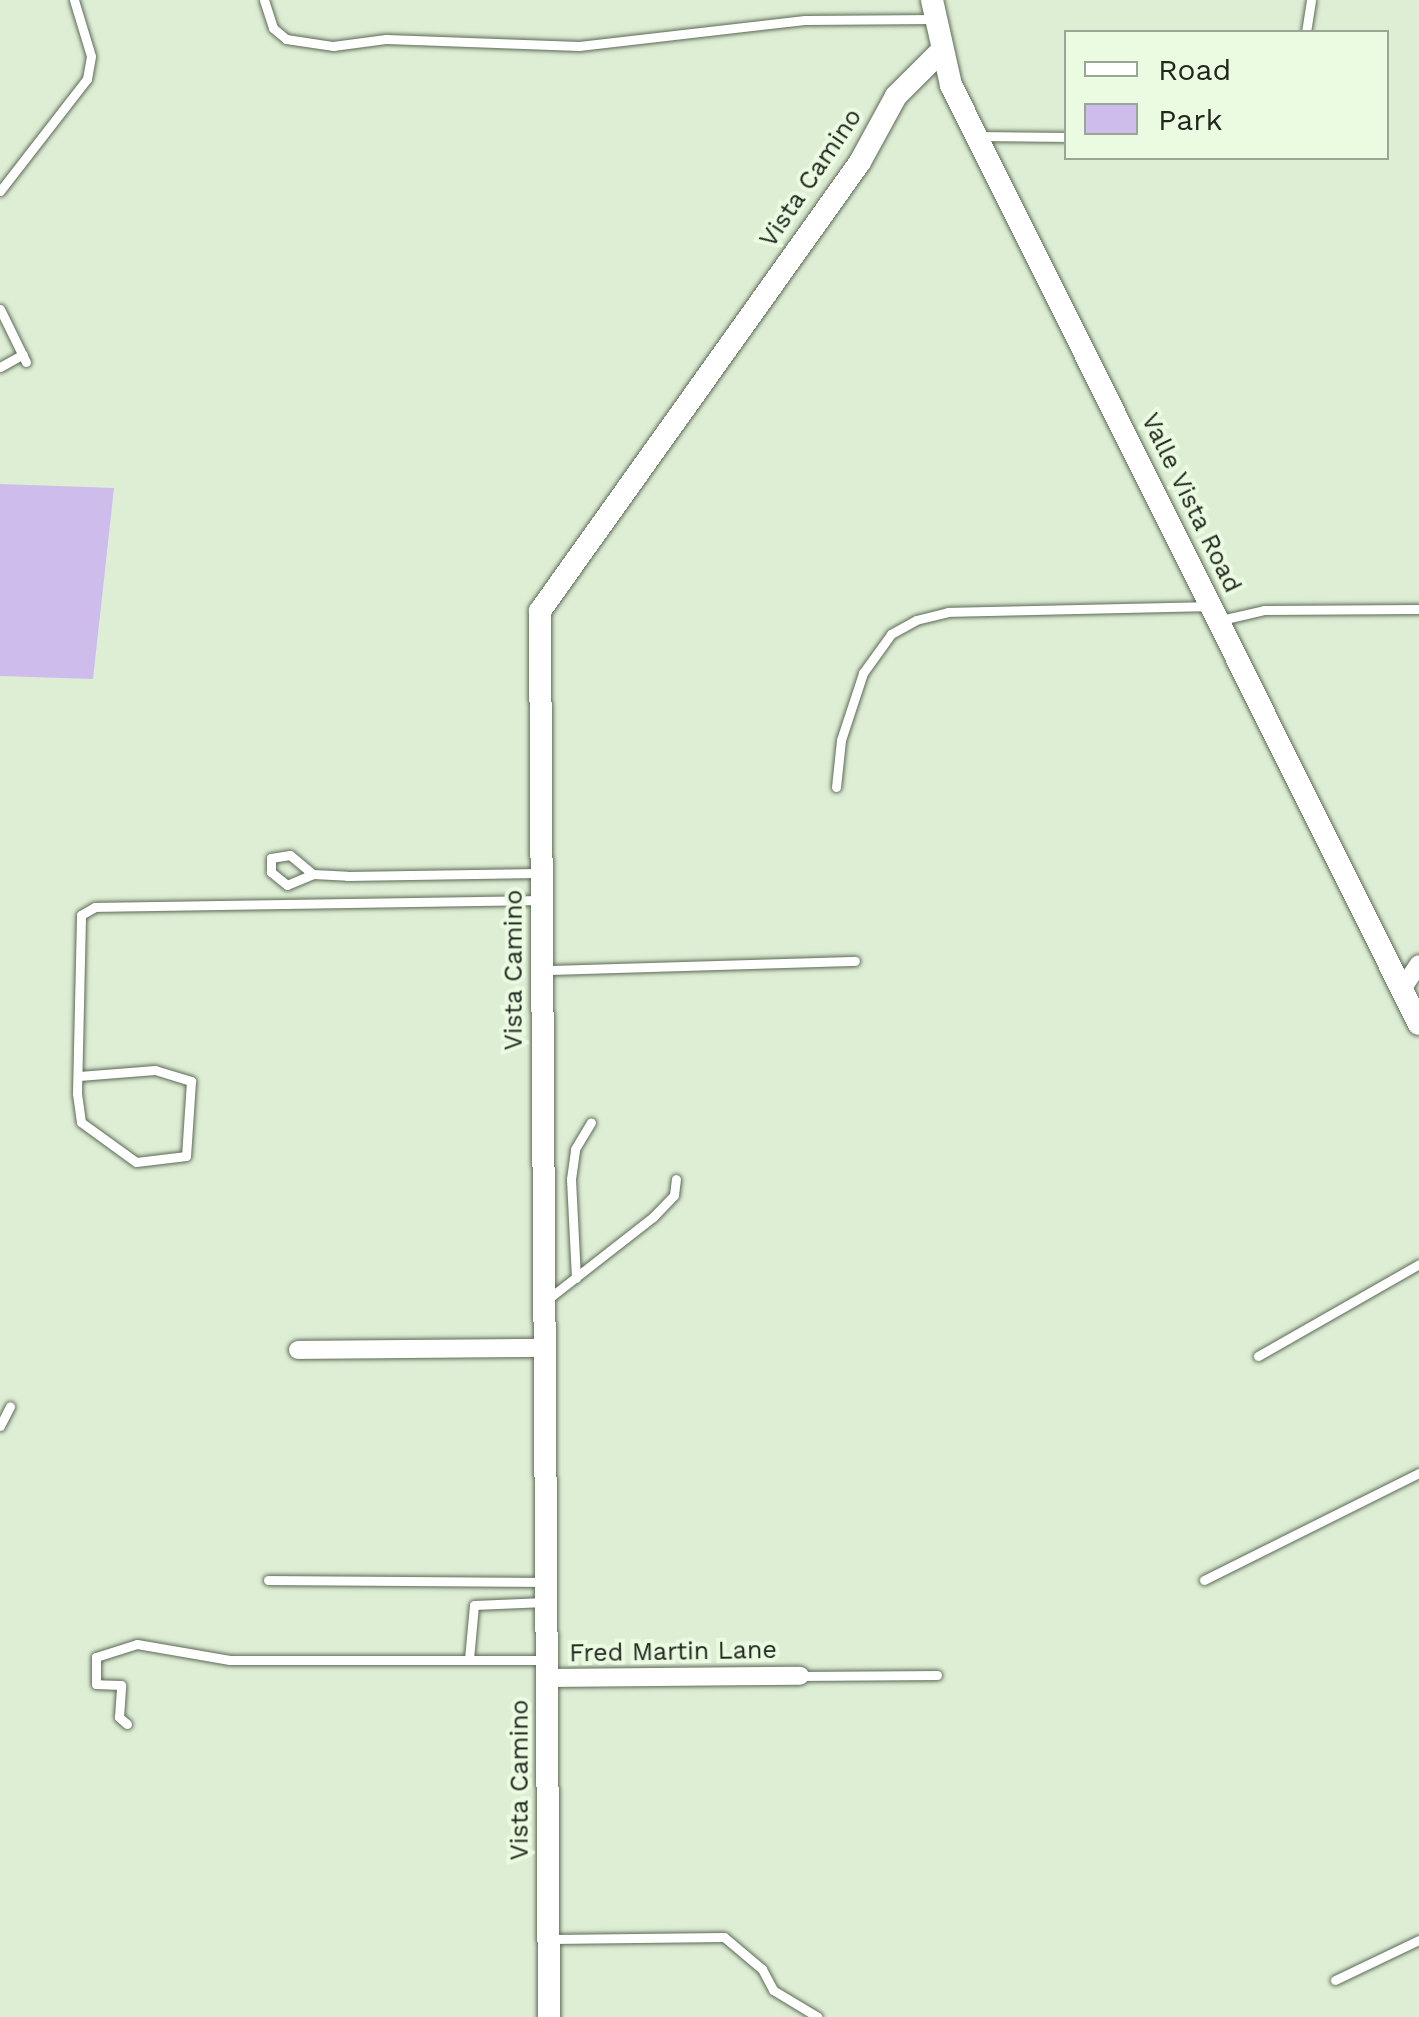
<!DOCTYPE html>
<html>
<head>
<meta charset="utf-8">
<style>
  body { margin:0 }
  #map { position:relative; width:1419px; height:2017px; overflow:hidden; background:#deeed5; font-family:"Work Sans",sans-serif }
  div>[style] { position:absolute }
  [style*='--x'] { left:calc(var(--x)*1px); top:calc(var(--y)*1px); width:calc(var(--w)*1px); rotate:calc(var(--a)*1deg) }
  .green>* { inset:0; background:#cebdec }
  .roads { filter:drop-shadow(0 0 2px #5c6a55) drop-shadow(0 0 2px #5c6a55) }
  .service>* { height:9px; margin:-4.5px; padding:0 4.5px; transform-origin:4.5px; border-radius:4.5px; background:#fff }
  .minor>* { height:18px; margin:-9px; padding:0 9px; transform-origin:9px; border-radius:9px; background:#fff }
  .tertiary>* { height:22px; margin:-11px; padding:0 11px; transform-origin:11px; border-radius:11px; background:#fff }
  span { translate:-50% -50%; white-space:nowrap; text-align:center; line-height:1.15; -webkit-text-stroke:8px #ebfbe2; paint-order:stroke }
  .street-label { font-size:25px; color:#21271e }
  .legend { position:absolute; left:1064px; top:30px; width:325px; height:130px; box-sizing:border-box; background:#ebfbe2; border:2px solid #9aa694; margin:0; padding:12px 18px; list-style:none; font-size:30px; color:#21271e }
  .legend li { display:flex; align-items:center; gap:20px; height:50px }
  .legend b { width:50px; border:2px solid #9aa694 }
</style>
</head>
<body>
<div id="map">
  <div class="green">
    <i style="clip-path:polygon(0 484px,114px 488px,93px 679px,0 676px)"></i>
  </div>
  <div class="roads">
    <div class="service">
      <i style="--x:264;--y:0;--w:29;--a:72"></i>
      <i style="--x:273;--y:28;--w:17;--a:40"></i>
      <i style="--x:286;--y:39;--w:48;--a:8.5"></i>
      <i style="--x:333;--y:46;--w:53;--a:-7.5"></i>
      <i style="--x:386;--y:39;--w:193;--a:2.1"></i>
      <i style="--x:579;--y:46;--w:227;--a:-6.6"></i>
      <i style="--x:805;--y:20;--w:129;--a:-0.4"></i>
      <i style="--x:1306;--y:32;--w:32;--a:-81"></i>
      <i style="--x:979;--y:136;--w:87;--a:0.7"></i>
      <i style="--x:0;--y:191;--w:142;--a:-52.2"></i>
      <i style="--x:87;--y:79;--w:23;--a:-80"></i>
      <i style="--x:91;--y:56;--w:59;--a:-106.9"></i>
      <i style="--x:0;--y:309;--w:59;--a:63.9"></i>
      <i style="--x:0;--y:367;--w:26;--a:-29"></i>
      <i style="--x:1221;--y:620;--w:44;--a:-13.1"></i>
      <i style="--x:1264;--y:610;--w:155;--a:-0.4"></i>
      <i style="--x:836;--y:787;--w:47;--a:-83.9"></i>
      <i style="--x:841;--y:740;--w:71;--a:-71.8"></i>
      <i style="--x:863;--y:673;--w:48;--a:-54.3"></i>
      <i style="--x:891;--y:634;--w:29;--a:-29"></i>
      <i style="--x:916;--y:620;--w:33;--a:-14"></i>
      <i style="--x:948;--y:612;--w:261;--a:-1.3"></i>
      <i style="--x:313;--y:874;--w:28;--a:157"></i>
      <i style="--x:287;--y:885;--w:21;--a:-141"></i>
      <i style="--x:271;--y:872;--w:14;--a:-90"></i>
      <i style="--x:271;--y:858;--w:19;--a:-9"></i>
      <i style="--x:290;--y:855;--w:30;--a:40"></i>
      <i style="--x:313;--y:874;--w:34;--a:3"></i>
      <i style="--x:347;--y:876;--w:191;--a:-0.9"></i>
      <i style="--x:546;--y:970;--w:309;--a:-1.7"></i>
      <i style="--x:79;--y:1076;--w:76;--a:-4.5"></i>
      <i style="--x:155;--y:1070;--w:38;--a:17"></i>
      <i style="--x:191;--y:1081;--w:75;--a:93.8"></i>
      <i style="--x:186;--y:1156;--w:50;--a:173.2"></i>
      <i style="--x:136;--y:1162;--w:68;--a:-144"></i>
      <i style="--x:81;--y:1122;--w:29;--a:-98"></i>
      <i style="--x:77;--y:1093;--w:178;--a:-88.7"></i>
      <i style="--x:81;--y:915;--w:16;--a:-30"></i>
      <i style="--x:95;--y:907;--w:444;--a:-0.9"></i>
      <i style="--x:576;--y:1278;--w:99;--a:-92.9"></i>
      <i style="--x:571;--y:1179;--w:30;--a:-82"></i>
      <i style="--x:575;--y:1149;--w:31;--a:-59"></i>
      <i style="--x:548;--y:1299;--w:133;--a:-38"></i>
      <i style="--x:653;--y:1217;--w:30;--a:-46"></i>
      <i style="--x:674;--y:1195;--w:16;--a:-83"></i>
      <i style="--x:1258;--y:1356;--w:185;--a:-29.7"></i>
      <i style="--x:0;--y:1426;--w:22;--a:-63"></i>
      <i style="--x:268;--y:1580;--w:275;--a:0.4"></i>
      <i style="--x:1204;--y:1580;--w:240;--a:-26.5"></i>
      <i style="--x:469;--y:1659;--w:54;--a:-84.7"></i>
      <i style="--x:474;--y:1605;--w:71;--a:-2.4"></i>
      <i style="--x:800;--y:1676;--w:137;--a:-0.4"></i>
      <i style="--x:127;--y:1724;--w:11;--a:-139"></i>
      <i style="--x:119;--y:1717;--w:32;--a:-86"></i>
      <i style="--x:121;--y:1685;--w:25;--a:-178"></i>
      <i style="--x:96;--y:1684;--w:27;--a:-90"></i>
      <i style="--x:96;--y:1657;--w:43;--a:-17.6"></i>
      <i style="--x:137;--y:1644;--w:94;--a:9.8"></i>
      <i style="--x:230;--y:1660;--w:314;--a:0"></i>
      <i style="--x:551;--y:1939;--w:173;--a:-0.7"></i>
      <i style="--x:724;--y:1937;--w:50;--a:40.1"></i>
      <i style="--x:762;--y:1969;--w:24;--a:62"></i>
      <i style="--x:773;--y:1990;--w:52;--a:31"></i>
      <i style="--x:1335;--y:1980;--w:93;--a:-25.5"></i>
    </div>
    <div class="minor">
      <i style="--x:1402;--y:989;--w:30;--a:-56"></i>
      <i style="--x:298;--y:1350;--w:244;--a:-0.5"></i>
      <i style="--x:547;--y:1678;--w:253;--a:-0.5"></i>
    </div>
    <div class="tertiary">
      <i style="--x:932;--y:0;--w:87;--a:77.4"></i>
      <i style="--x:951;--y:85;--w:1049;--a:63.51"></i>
      <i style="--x:549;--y:2017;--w:1406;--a:-90.37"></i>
      <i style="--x:540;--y:611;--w:551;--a:-54.52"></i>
      <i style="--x:860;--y:162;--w:75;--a:-61.4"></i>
      <i style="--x:896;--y:96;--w:62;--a:-45"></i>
    </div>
  </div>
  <div class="street-label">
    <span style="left:811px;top:178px;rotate:-56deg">Vista Camino</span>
    <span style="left:1191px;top:503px;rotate:64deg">Valle Vista Road</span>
    <span style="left:514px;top:970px;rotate:-90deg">Vista Camino</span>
    <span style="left:673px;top:1652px;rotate:-1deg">Fred Martin Lane</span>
    <span style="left:520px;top:1780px;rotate:-90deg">Vista Camino</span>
  </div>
  <ul class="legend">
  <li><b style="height:12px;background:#fff"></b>Road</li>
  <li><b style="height:28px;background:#cebdec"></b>Park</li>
  </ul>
</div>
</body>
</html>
